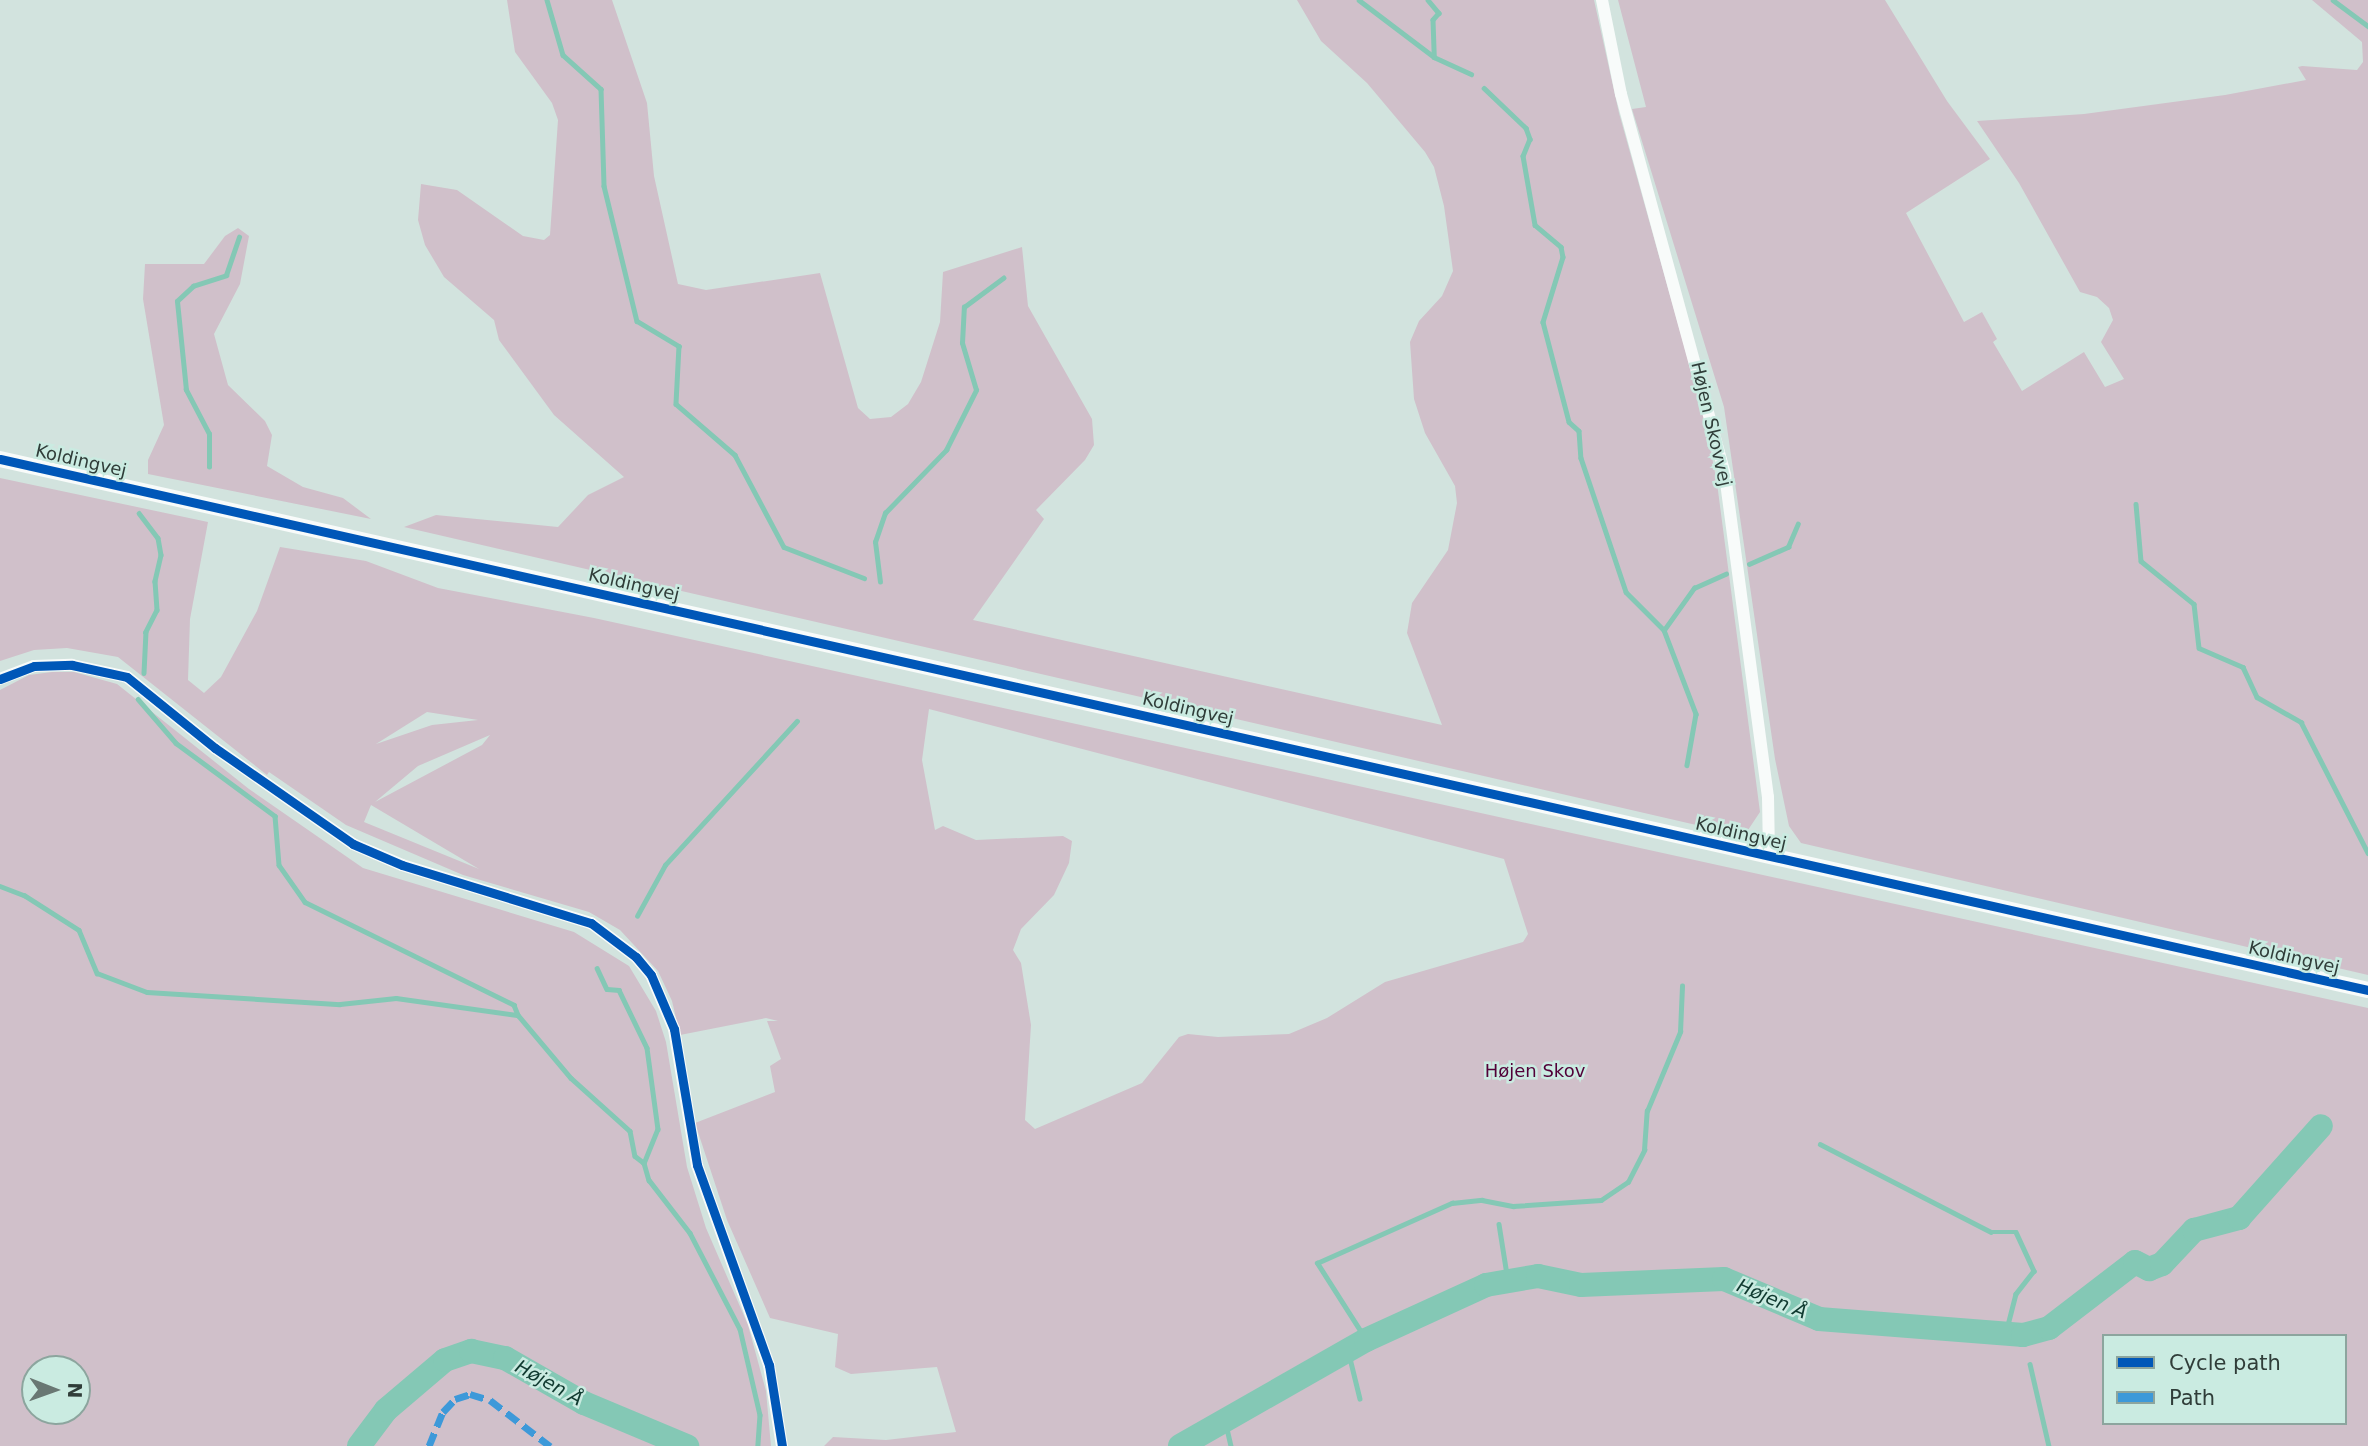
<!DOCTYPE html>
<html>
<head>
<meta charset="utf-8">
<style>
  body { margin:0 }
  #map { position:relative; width:2368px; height:1446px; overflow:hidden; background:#d2e3de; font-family:"DejaVu Sans",sans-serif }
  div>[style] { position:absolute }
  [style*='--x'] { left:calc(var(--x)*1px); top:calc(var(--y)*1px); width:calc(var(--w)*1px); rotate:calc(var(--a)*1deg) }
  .green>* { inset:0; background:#d0c0ca }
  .stream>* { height:4.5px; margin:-2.25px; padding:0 2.25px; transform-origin:2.25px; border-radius:2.25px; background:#84c8b5 }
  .river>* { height:24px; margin:-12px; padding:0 12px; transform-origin:12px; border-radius:12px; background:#84c8b5 }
  .minor>* { height:12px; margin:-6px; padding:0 6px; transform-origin:6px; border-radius:6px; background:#f8fbfa }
  .secondary>* { height:16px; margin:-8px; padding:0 8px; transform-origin:8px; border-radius:8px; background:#f8fbfa }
  .quiet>* { height:7px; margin-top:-3.5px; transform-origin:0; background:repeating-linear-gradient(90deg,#3d99d9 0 14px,transparent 0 21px) }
  .cycleway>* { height:9px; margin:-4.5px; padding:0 4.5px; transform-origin:4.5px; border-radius:4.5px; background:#0057b8 }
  span { translate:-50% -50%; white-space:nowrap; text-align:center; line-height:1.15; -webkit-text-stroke:5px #caebe1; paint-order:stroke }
  .street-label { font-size:18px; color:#303d39 }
  .park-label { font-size:18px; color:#520038 }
  .water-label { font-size:19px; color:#103a30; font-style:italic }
  .legend { position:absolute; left:2102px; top:1334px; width:245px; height:91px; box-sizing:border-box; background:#caebe1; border:2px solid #8ca59e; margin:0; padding:9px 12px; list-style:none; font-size:21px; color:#303d39 }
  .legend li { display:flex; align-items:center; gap:14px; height:35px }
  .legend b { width:35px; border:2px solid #8ca59e }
  .north { position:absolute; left:21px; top:1355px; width:70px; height:70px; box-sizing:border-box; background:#caebe1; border:2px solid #8ca59e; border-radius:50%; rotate:91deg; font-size:19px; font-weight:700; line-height:28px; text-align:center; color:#303d39 }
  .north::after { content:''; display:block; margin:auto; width:24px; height:32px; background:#697773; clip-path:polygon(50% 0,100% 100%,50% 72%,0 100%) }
</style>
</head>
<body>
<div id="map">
  <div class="green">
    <i style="clip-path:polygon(507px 0,612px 0,647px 103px,654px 176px,678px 284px,706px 290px,820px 273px,858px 408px,870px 419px,891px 417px,908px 404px,921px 382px,940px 322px,943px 272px,1022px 247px,1028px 306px,1092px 419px,1094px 445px,1085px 460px,1036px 510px,1044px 519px,973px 620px,1442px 725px,1407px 633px,1412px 603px,1448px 550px,1457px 503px,1455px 486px,1425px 433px,1414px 399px,1410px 342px,1419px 321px,1442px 296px,1453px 271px,1444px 206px,1434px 167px,1425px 152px,1367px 83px,1321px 41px,1297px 0,1594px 0,1619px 113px,1704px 417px,1717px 483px,1760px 812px,1744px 836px,404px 527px,436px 515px,558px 527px,588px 495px,624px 477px,554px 415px,499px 340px,494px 320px,444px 277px,425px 245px,418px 220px,421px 184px,457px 190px,523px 236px,544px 240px,550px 235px,558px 120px,552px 103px,515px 52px)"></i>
    <i style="clip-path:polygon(1618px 0,1885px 0,1947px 101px,1990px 159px,1906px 213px,1964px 322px,1982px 312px,1997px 339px,1993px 342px,2022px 391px,2084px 352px,2105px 387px,2124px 379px,2101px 342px,2113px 320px,2109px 308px,2097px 297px,2080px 292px,2019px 183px,1977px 121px,2084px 114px,2225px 95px,2306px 80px,2298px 67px,2302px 66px,2357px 70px,2363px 62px,2362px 42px,2312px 0,2368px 0,2368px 975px,1801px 843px,1789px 826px,1775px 759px,1724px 407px,1632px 109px,1646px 107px)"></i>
    <i style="clip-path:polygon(238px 228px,249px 236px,240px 284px,214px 334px,228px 385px,265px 421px,272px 435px,267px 466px,303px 487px,343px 498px,371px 519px,148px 474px,148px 460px,164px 425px,143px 299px,145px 264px,204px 264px,225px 236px)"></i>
    <i style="clip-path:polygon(evenodd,0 478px,208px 522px,190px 619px,188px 680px,204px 693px,221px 677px,257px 611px,280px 547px,366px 561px,438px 588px,594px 618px,2368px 1008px,2368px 1446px,824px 1446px,833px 1437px,886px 1440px,956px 1432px,937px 1367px,851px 1374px,835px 1367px,838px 1334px,770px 1318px,727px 1220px,695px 1123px,775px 1092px,770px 1066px,781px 1059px,767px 1021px,778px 1021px,766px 1018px,680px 1035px,672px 1001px,658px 971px,620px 930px,589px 912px,463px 875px,346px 825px,269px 772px,267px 775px,118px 657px,67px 648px,34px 650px,0 661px,0 478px,929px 709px,1504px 859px,1528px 934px,1523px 942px,1385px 982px,1327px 1018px,1289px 1034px,1218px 1037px,1188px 1034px,1179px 1037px,1142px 1083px,1035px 1129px,1025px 1120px,1031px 1025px,1021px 963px,1013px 950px,1021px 929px,1054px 895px,1069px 863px,1072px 841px,1063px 836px,976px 840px,943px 826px,935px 830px,922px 760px,929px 709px,0 478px,427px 712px,478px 720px,432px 725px,376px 744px,427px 712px,0 478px,490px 735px,482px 745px,375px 802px,418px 766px,490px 735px,0 478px,371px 805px,479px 869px,364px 822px,371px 805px,0 478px,2104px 1336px,2345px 1336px,2345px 1423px,2104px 1423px,2104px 1336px)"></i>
    <i style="clip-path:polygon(evenodd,52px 672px,74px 672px,117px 684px,249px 789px,363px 868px,574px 932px,629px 966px,656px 1011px,666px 1042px,687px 1167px,706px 1228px,748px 1325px,766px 1391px,771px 1446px,0 1446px,0 690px,29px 675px,52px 672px,35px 1369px,77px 1369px,77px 1411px,35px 1411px,35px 1369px)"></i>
  </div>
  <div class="stream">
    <i style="--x:547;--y:0;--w:57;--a:73.8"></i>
    <i style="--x:563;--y:55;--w:51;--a:41.8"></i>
    <i style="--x:601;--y:89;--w:97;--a:88.2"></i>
    <i style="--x:604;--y:186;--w:139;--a:76.3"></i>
    <i style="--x:637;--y:321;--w:49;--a:30.8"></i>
    <i style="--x:679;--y:346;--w:58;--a:93"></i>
    <i style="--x:676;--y:404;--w:78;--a:40.8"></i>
    <i style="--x:735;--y:455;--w:104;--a:62"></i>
    <i style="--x:784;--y:547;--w:86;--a:21.2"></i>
    <i style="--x:1359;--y:0;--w:94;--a:37.2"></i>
    <i style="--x:1434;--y:57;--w:41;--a:24.7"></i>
    <i style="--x:1428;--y:0;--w:17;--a:50"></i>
    <i style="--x:1439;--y:13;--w:9;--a:131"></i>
    <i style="--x:1433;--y:20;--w:37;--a:88"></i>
    <i style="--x:2333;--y:0;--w:44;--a:36.6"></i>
    <i style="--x:1484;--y:88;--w:58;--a:43.6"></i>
    <i style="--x:1526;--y:128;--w:12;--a:70"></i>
    <i style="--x:1530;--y:139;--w:18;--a:112"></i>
    <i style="--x:1523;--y:156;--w:70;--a:80.1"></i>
    <i style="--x:1535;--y:225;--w:34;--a:40"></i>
    <i style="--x:1561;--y:247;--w:10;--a:79"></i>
    <i style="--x:1563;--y:257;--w:68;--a:107.1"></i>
    <i style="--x:1543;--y:322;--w:103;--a:75.4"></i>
    <i style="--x:1569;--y:422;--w:13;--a:42"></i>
    <i style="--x:1579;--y:431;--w:27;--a:86"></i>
    <i style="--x:1581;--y:458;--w:141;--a:71.4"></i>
    <i style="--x:1626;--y:592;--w:54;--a:45"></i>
    <i style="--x:1664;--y:630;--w:90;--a:69.1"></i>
    <i style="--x:1696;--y:714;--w:52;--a:100"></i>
    <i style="--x:209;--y:467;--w:33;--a:-90"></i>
    <i style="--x:209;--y:434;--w:50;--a:-117.6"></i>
    <i style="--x:186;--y:390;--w:89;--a:-95.8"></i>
    <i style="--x:177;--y:301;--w:22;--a:-43"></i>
    <i style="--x:193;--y:286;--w:35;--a:-18"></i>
    <i style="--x:226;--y:275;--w:40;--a:-71.1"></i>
    <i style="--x:2136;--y:504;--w:57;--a:85"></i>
    <i style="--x:2141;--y:561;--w:68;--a:39.1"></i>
    <i style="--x:2194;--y:604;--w:44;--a:83.5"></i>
    <i style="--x:2199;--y:648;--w:48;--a:23.4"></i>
    <i style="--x:2243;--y:667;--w:33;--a:65"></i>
    <i style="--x:2257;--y:697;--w:51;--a:29.6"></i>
    <i style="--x:2301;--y:722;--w:147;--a:62.9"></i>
    <i style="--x:139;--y:513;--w:31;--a:53"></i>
    <i style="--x:158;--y:538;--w:17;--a:80"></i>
    <i style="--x:161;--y:555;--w:27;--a:103"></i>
    <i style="--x:155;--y:581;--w:29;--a:86"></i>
    <i style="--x:157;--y:610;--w:25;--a:117"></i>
    <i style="--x:146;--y:632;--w:41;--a:92.8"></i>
    <i style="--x:1749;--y:564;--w:43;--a:-23.6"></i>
    <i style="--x:1788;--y:547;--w:25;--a:-67"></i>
    <i style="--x:880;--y:582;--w:40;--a:-97.1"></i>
    <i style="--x:875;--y:542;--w:31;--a:-71"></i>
    <i style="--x:885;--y:513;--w:88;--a:-45.9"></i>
    <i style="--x:946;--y:450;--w:67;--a:-63.4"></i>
    <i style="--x:976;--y:390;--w:49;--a:-106.6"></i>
    <i style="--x:962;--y:343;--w:36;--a:-87"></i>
    <i style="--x:964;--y:307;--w:49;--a:-36.6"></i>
    <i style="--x:1664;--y:630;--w:52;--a:-54.5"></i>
    <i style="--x:1694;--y:588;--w:35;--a:-24"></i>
    <i style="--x:138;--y:699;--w:58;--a:49.2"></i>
    <i style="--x:176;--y:743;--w:123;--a:36.4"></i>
    <i style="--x:275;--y:816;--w:49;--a:85.3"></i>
    <i style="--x:279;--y:865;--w:45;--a:54.9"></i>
    <i style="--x:305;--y:902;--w:233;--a:26.2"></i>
    <i style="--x:514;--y:1005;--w:11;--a:68"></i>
    <i style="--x:518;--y:1015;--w:82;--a:49.9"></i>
    <i style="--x:571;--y:1078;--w:79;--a:41.9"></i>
    <i style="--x:630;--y:1131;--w:25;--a:79"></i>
    <i style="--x:635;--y:1156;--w:11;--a:38"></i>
    <i style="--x:0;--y:886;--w:26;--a:21"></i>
    <i style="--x:24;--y:895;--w:65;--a:32.5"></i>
    <i style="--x:79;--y:930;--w:47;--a:67.3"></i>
    <i style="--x:97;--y:973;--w:53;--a:20.8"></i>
    <i style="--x:147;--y:992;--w:193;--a:3.6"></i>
    <i style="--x:340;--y:1004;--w:56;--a:-6.1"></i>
    <i style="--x:396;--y:998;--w:122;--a:8"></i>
    <i style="--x:637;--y:916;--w:58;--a:-61.2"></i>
    <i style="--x:665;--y:865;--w:195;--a:-47.5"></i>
    <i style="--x:597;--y:968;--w:23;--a:65"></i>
    <i style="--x:607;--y:989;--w:12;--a:5"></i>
    <i style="--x:619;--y:990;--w:64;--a:64.2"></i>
    <i style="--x:647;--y:1048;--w:82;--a:82.3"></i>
    <i style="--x:658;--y:1129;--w:37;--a:112"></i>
    <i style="--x:644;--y:1163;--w:18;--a:74"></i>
    <i style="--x:649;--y:1180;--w:67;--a:52.3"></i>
    <i style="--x:690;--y:1233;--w:108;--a:62.5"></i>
    <i style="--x:740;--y:1329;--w:88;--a:76.9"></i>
    <i style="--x:760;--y:1415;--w:31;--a:94"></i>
    <i style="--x:1820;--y:1144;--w:192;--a:27.2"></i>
    <i style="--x:1991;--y:1232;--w:25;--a:0"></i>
    <i style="--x:2016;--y:1232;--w:43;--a:65.2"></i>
    <i style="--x:2034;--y:1271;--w:29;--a:128"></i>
    <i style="--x:2016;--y:1294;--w:40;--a:104.4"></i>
    <i style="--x:1499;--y:1224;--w:58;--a:81"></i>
    <i style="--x:2023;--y:1335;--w:9;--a:77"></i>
    <i style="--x:1366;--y:1340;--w:91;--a:-122.5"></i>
    <i style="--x:1317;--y:1263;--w:148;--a:-24"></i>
    <i style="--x:1452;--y:1203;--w:30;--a:-6"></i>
    <i style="--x:1482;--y:1200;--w:32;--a:11"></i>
    <i style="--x:1513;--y:1206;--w:88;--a:-3.9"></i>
    <i style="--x:1601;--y:1200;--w:32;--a:-34"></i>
    <i style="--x:1628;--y:1182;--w:36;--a:-63"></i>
    <i style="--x:1644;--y:1150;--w:39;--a:-86"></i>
    <i style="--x:1647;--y:1111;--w:86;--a:-67.3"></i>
    <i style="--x:1680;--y:1032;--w:46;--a:-87.5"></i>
    <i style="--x:1348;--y:1350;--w:50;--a:76.2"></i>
    <i style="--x:2030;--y:1364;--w:84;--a:77"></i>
    <i style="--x:1225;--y:1420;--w:27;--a:77"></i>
    <i style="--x:1198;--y:1436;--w:10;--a:84"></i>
  </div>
  <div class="river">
    <i style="--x:359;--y:1446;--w:45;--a:-53.1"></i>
    <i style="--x:386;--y:1410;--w:77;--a:-40.3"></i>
    <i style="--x:445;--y:1360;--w:28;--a:-19"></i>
    <i style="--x:471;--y:1351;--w:35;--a:12"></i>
    <i style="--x:505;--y:1358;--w:91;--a:29.7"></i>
    <i style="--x:584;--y:1403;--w:112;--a:22.7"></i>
    <i style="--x:1180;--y:1446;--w:214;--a:-29.7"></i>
    <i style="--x:1366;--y:1340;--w:132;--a:-24.6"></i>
    <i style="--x:1486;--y:1285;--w:53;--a:-9.8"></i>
    <i style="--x:1538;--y:1276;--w:44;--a:11.8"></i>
    <i style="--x:1581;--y:1285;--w:143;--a:-2.4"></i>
    <i style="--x:1724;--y:1279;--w:103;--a:22.8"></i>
    <i style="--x:1819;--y:1319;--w:205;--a:4.5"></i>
    <i style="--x:2023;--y:1335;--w:27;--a:-15"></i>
    <i style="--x:2049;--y:1328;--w:108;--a:-37.5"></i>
    <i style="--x:2135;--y:1262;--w:16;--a:27"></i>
    <i style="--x:2149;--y:1269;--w:14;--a:-21"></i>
    <i style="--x:2162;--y:1264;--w:47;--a:-46.7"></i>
    <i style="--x:2194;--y:1230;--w:47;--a:-14.9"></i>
    <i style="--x:2239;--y:1218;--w:123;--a:-48.3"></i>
  </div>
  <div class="minor">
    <i style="--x:1602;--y:0;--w:96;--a:78.6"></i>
    <i style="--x:1621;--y:94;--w:395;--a:74.7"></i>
    <i style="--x:1725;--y:475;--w:325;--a:82.4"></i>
    <i style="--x:1768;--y:797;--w:60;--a:89"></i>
    <i style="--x:0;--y:679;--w:36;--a:-21"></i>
    <i style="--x:34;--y:666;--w:38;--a:-2"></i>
    <i style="--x:72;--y:665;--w:56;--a:12.3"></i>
    <i style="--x:127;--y:677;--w:113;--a:38.9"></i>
    <i style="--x:215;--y:748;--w:168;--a:34.8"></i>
    <i style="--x:353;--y:844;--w:53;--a:23.2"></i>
    <i style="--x:402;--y:865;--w:198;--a:17.1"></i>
    <i style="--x:591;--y:923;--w:56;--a:37.1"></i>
    <i style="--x:636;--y:957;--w:23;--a:50"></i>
    <i style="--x:651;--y:975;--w:59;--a:66.9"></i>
    <i style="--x:674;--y:1029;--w:138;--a:80.4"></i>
    <i style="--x:697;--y:1165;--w:213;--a:70.2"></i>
    <i style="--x:769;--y:1365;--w:82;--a:80.9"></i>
  </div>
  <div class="secondary">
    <i style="--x:0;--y:459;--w:2427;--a:12.64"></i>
  </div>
  <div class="quiet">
    <i style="--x:429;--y:1446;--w:37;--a:-68"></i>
    <i style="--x:443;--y:1412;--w:18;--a:-47"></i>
    <i style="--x:455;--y:1399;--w:16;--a:-18"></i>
    <i style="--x:470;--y:1394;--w:21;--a:17"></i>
    <i style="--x:490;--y:1400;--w:76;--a:37.5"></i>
  </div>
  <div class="cycleway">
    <i style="--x:0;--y:459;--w:2427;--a:12.64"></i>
    <i style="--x:0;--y:679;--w:36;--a:-21"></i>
    <i style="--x:34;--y:666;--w:38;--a:-2"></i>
    <i style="--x:72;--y:665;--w:56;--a:12.3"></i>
    <i style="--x:127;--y:677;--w:113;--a:38.9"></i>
    <i style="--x:215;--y:748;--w:168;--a:34.8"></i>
    <i style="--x:353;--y:844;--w:53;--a:23.2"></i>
    <i style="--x:402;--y:865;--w:198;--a:17.1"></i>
    <i style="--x:591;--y:923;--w:56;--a:37.1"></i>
    <i style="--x:636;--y:957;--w:23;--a:50"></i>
    <i style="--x:651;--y:975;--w:59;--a:66.9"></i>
    <i style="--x:674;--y:1029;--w:138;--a:80.4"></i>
    <i style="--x:697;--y:1165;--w:213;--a:70.2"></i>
    <i style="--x:769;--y:1365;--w:82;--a:80.9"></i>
  </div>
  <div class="street-label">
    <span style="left:1711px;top:424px;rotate:77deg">Højen Skovvej</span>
    <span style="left:81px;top:461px;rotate:13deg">Koldingvej</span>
    <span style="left:634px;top:585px;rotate:13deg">Koldingvej</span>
    <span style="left:1188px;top:709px;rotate:13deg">Koldingvej</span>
    <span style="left:1741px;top:834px;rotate:13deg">Koldingvej</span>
    <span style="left:2294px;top:958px;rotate:13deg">Koldingvej</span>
  </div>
  <div class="park-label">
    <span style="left:1535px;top:1071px">Højen Skov</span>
  </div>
  <div class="water-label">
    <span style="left:1772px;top:1299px;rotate:23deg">Højen Å</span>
    <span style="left:549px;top:1383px;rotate:29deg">Højen Å</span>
  </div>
  <ul class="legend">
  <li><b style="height:9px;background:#0057b8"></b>Cycle path</li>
  <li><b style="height:9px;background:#3d99d9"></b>Path</li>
  </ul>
  <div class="north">N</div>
</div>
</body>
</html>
